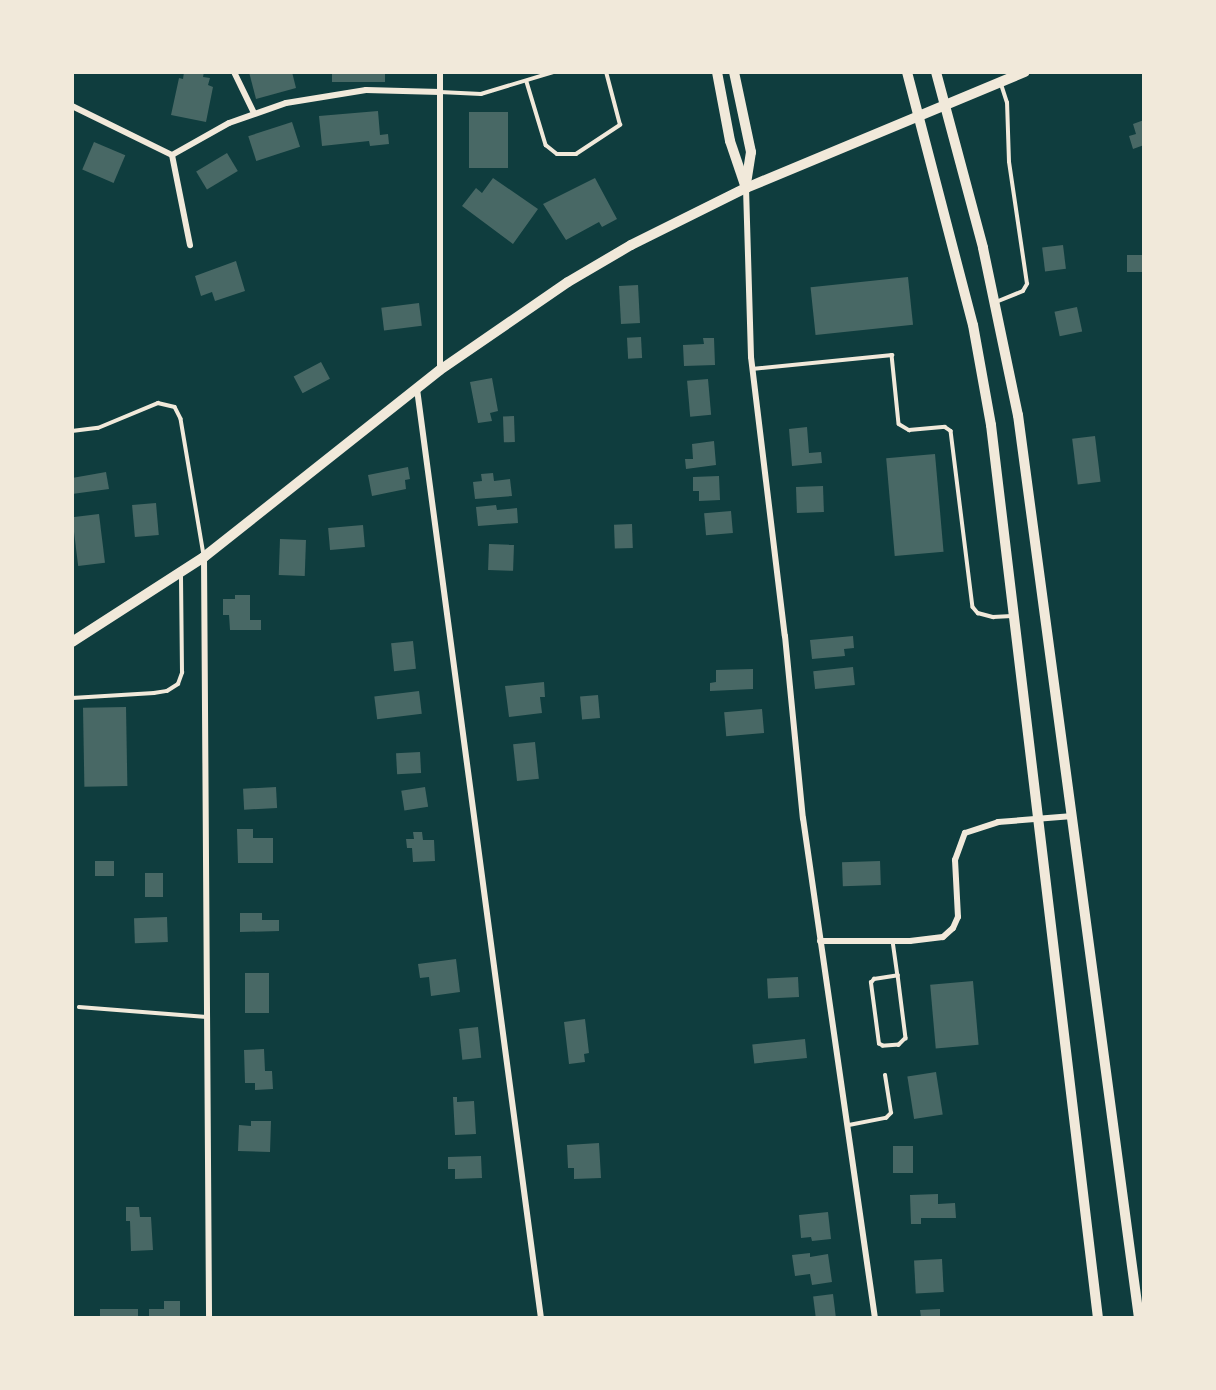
<!DOCTYPE html>
<html>
<head>
<meta charset="utf-8">
<style>
  body { margin:0 }
  #map { position:relative; width:1216px; height:1390px; overflow:hidden; background:#0f3d3e; font-family:"Playfair Display",serif }
  div>[style] { position:absolute }
  [style*='--x'] { left:calc(var(--x)*1px); top:calc(var(--y)*1px); width:calc(var(--w)*1px); rotate:calc(var(--a)*1deg) }
  .building>* { inset:0; background:#486865; transform-origin:0 0 }
  .service>* { height:3.5px; margin:-1.75px; padding:0 1.75px; transform-origin:1.75px; border-radius:1.75px; background:#f1e9da }
  .minor>* { height:6px; margin:-3px; padding:0 3px; transform-origin:3px; border-radius:3px; background:#f1e9da }
  .primary>* { height:10px; margin:-5px; padding:0 5px; transform-origin:5px; border-radius:5px; background:#f1e9da }
  span { translate:-50% -50%; white-space:nowrap; text-align:center; line-height:1.15; -webkit-text-stroke:6px #f1e9da; paint-order:stroke }
  .frame { position:absolute; inset:0; border:74px solid #f1e9da; pointer-events:none }
</style>
</head>
<body>
<div id="map">
  <div class="building">
    <i style="clip-path:polygon(184px 72px,204px 72px,203px 77px,210px 78px,208px 85px,213px 87px,206px 122px,171px 115px,179px 78px,183px 79px)"></i>
    <i style="clip-path:polygon(249px 72px,292px 72px,296px 88px,256px 99px)"></i>
    <i style="left:332px;top:72px;width:53px;height:10px"></i>
    <i style="clip-path:polygon(378px 111px,380px 135px,388px 134px,389px 144px,370px 146px,369px 141px,322px 146px,319px 116px)"></i>
    <i style="left:469px;top:112px;width:39px;height:56px"></i>
    <i style="clip-path:polygon(1144px 120px,1144px 145px,1133px 149px,1129px 136px,1136px 134px,1133px 124px)"></i>
    <i style="left:292px;top:122px;width:26px;height:46px;rotate:72deg"></i>
    <i style="left:94px;top:142px;width:34px;height:30px;rotate:23deg"></i>
    <i style="left:227px;top:153px;width:21px;height:36px;rotate:59deg"></i>
    <i style="clip-path:polygon(493px 178px,538px 209px,513px 244px,462px 206px,476px 188px,482px 193px)"></i>
    <i style="clip-path:polygon(595px 178px,617px 219px,602px 227px,599px 222px,566px 240px,543px 204px)"></i>
    <i style="left:1063px;top:245px;width:24px;height:21px;rotate:83deg"></i>
    <i style="left:1127px;top:255px;width:17px;height:17px"></i>
    <i style="clip-path:polygon(236px 261px,245px 291px,215px 301px,212px 292px,201px 296px,195px 276px)"></i>
    <i style="left:908px;top:277px;width:48px;height:98px;rotate:84deg"></i>
    <i style="left:638px;top:285px;width:38px;height:19px;rotate:87deg"></i>
    <i style="left:419px;top:303px;width:23px;height:38px;rotate:83deg"></i>
    <i style="left:1077px;top:307px;width:25px;height:23px;rotate:78deg"></i>
    <i style="left:641px;top:337px;width:21px;height:14px;rotate:87deg"></i>
    <i style="clip-path:polygon(703px 338px,714px 338px,715px 365px,684px 366px,683px 345px,704px 344px)"></i>
    <i style="left:321px;top:362px;width:19px;height:31px;rotate:62deg"></i>
    <i style="clip-path:polygon(492px 378px,498px 411px,490px 413px,492px 421px,478px 423px,470px 382px)"></i>
    <i style="left:708px;top:379px;width:36px;height:21px;rotate:85deg"></i>
    <i style="left:514px;top:416px;width:26px;height:11px;rotate:88deg"></i>
    <i style="clip-path:polygon(807px 427px,809px 453px,821px 452px,822px 463px,792px 466px,789px 429px)"></i>
    <i style="left:1095px;top:436px;width:46px;height:23px;rotate:83deg"></i>
    <i style="clip-path:polygon(714px 441px,716px 465px,686px 469px,685px 459px,693px 459px,692px 444px)"></i>
    <i style="left:935px;top:454px;width:98px;height:49px;rotate:85deg"></i>
    <i style="clip-path:polygon(408px 467px,410px 479px,405px 480px,406px 489px,372px 496px,368px 475px)"></i>
    <i style="clip-path:polygon(106px 472px,109px 489px,72px 494px,72px 478px)"></i>
    <i style="clip-path:polygon(493px 473px,494px 481px,510px 479px,512px 496px,475px 499px,473px 482px,482px 481px,481px 474px)"></i>
    <i style="clip-path:polygon(719px 476px,720px 500px,699px 501px,699px 491px,693px 491px,693px 477px)"></i>
    <i style="left:823px;top:486px;width:26px;height:27px;rotate:88deg"></i>
    <i style="left:156px;top:503px;width:32px;height:24px;rotate:85deg"></i>
    <i style="clip-path:polygon(496px 505px,497px 510px,517px 508px,518px 523px,478px 526px,476px 507px)"></i>
    <i style="left:731px;top:511px;width:22px;height:27px;rotate:85deg"></i>
    <i style="left:99px;top:514px;width:49px;height:27px;rotate:83deg"></i>
    <i style="left:632px;top:524px;width:24px;height:18px;rotate:88deg"></i>
    <i style="left:363px;top:525px;width:22px;height:35px;rotate:85deg"></i>
    <i style="left:280px;top:539px;width:26px;height:36px;rotate:2deg"></i>
    <i style="left:489px;top:544px;width:25px;height:26px;rotate:2deg"></i>
    <i style="clip-path:polygon(235px 595px,250px 595px,250px 620px,261px 620px,261px 630px,230px 630px,229px 615px,223px 615px,223px 599px,235px 599px)"></i>
    <i style="clip-path:polygon(853px 636px,854px 648px,844px 649px,845px 656px,812px 659px,810px 640px)"></i>
    <i style="left:413px;top:641px;width:28px;height:22px;rotate:84deg"></i>
    <i style="left:853px;top:667px;width:18px;height:40px;rotate:84deg"></i>
    <i style="clip-path:polygon(753px 669px,753px 689px,710px 691px,710px 683px,716px 682px,716px 670px)"></i>
    <i style="clip-path:polygon(544px 682px,545px 697px,540px 697px,542px 713px,509px 717px,505px 686px)"></i>
    <i style="left:419px;top:691px;width:23px;height:45px;rotate:83deg"></i>
    <i style="left:598px;top:695px;width:23px;height:18px;rotate:85deg"></i>
    <i style="left:126px;top:707px;width:79px;height:43px;rotate:89deg"></i>
    <i style="left:762px;top:709px;width:24px;height:38px;rotate:85deg"></i>
    <i style="left:535px;top:742px;width:37px;height:22px;rotate:84deg"></i>
    <i style="left:420px;top:752px;width:21px;height:24px;rotate:87deg"></i>
    <i style="left:276px;top:787px;width:21px;height:33px;rotate:87deg"></i>
    <i style="left:425px;top:787px;width:20px;height:24px;rotate:81deg"></i>
    <i style="clip-path:polygon(237px 829px,253px 829px,253px 838px,273px 838px,273px 863px,238px 863px)"></i>
    <i style="clip-path:polygon(413px 832px,422px 832px,423px 840px,434px 840px,435px 861px,413px 862px,412px 848px,407px 848px,406px 839px,414px 839px)"></i>
    <i style="left:95px;top:861px;width:19px;height:15px"></i>
    <i style="left:880px;top:861px;width:24px;height:38px;rotate:88deg"></i>
    <i style="left:145px;top:873px;width:18px;height:24px"></i>
    <i style="clip-path:polygon(240px 913px,262px 913px,262px 920px,279px 920px,279px 931px,240px 932px)"></i>
    <i style="left:167px;top:917px;width:25px;height:33px;rotate:88deg"></i>
    <i style="clip-path:polygon(456px 959px,460px 992px,431px 996px,429px 977px,420px 978px,418px 964px)"></i>
    <i style="left:245px;top:973px;width:24px;height:40px"></i>
    <i style="left:798px;top:977px;width:20px;height:31px;rotate:87deg"></i>
    <i style="left:973px;top:981px;width:64px;height:43px;rotate:85deg"></i>
    <i style="clip-path:polygon(585px 1019px,589px 1053px,584px 1054px,585px 1062px,569px 1064px,564px 1022px)"></i>
    <i style="left:478px;top:1027px;width:31px;height:19px;rotate:84deg"></i>
    <i style="left:805px;top:1039px;width:19px;height:53px;rotate:84deg"></i>
    <i style="clip-path:polygon(264px 1049px,265px 1071px,272px 1071px,273px 1089px,255px 1090px,255px 1083px,245px 1083px,244px 1050px)"></i>
    <i style="left:936px;top:1072px;width:43px;height:29px;rotate:81deg"></i>
    <i style="clip-path:polygon(453px 1097px,457px 1097px,457px 1102px,474px 1101px,476px 1134px,455px 1135px)"></i>
    <i style="clip-path:polygon(251px 1121px,271px 1121px,270px 1152px,238px 1151px,239px 1125px,251px 1126px)"></i>
    <i style="clip-path:polygon(599px 1143px,601px 1178px,574px 1179px,574px 1168px,568px 1168px,567px 1145px)"></i>
    <i style="left:893px;top:1146px;width:20px;height:27px"></i>
    <i style="clip-path:polygon(481px 1156px,482px 1178px,455px 1179px,455px 1169px,448px 1169px,448px 1157px)"></i>
    <i style="clip-path:polygon(938px 1194px,938px 1204px,955px 1203px,956px 1218px,921px 1218px,921px 1224px,911px 1224px,910px 1195px)"></i>
    <i style="clip-path:polygon(126px 1207px,139px 1207px,140px 1217px,151px 1217px,153px 1250px,131px 1251px,130px 1221px,126px 1221px)"></i>
    <i style="clip-path:polygon(828px 1212px,831px 1239px,812px 1241px,811px 1237px,801px 1238px,799px 1215px)"></i>
    <i style="clip-path:polygon(810px 1253px,810px 1257px,828px 1254px,832px 1282px,812px 1285px,810px 1274px,795px 1276px,792px 1255px)"></i>
    <i style="left:942px;top:1259px;width:33px;height:28px;rotate:87deg"></i>
    <i style="left:833px;top:1294px;width:24px;height:20px;rotate:83deg"></i>
    <i style="clip-path:polygon(164px 1301px,180px 1301px,180px 1318px,149px 1318px,149px 1309px,164px 1309px)"></i>
    <i style="left:138px;top:1309px;width:9px;height:38px;rotate:90deg"></i>
    <i style="clip-path:polygon(940px 1309px,940px 1318px,921px 1318px,920px 1310px)"></i>
  </div>
  <div class="service">
    <i style="--x:527;--y:82;--w:66;--a:73.2"></i>
    <i style="--x:546;--y:145;--w:14;--a:39"></i>
    <i style="--x:557;--y:154;--w:19;--a:0"></i>
    <i style="--x:576;--y:154;--w:53;--a:-33.4"></i>
    <i style="--x:620;--y:125;--w:55;--a:-104.8"></i>
    <i style="--x:440;--y:92;--w:41;--a:2.8"></i>
    <i style="--x:481;--y:94;--w:76;--a:-16.8"></i>
    <i style="--x:996;--y:302;--w:29;--a:-22"></i>
    <i style="--x:1023;--y:291;--w:8;--a:-60"></i>
    <i style="--x:1027;--y:284;--w:123;--a:-98.4"></i>
    <i style="--x:1009;--y:162;--w:59;--a:-91.9"></i>
    <i style="--x:1007;--y:103;--w:20;--a:-108"></i>
    <i style="--x:752;--y:369;--w:141;--a:-5.7"></i>
    <i style="--x:892;--y:355;--w:69;--a:84.2"></i>
    <i style="--x:899;--y:424;--w:12;--a:31"></i>
    <i style="--x:909;--y:430;--w:36;--a:-5"></i>
    <i style="--x:945;--y:427;--w:7;--a:34"></i>
    <i style="--x:951;--y:431;--w:177;--a:82.9"></i>
    <i style="--x:973;--y:607;--w:8;--a:50"></i>
    <i style="--x:978;--y:613;--w:16;--a:15"></i>
    <i style="--x:993;--y:617;--w:19;--a:-3"></i>
    <i style="--x:72;--y:431;--w:26;--a:-7"></i>
    <i style="--x:98;--y:428;--w:65;--a:-22.6"></i>
    <i style="--x:158;--y:403;--w:17;--a:13"></i>
    <i style="--x:175;--y:407;--w:13;--a:63"></i>
    <i style="--x:181;--y:419;--w:138;--a:80.4"></i>
    <i style="--x:72;--y:698;--w:82;--a:-3.5"></i>
    <i style="--x:154;--y:693;--w:13;--a:-9"></i>
    <i style="--x:167;--y:691;--w:13;--a:-32"></i>
    <i style="--x:178;--y:684;--w:12;--a:-70"></i>
    <i style="--x:182;--y:673;--w:98;--a:-90.6"></i>
    <i style="--x:893;--y:941;--w:34;--a:82"></i>
    <i style="--x:898;--y:975;--w:64;--a:82.8"></i>
    <i style="--x:906;--y:1038;--w:10;--a:135"></i>
    <i style="--x:899;--y:1045;--w:16;--a:176"></i>
    <i style="--x:883;--y:1046;--w:4;--a:-153"></i>
    <i style="--x:879;--y:1044;--w:62;--a:-97.5"></i>
    <i style="--x:871;--y:983;--w:5;--a:-53"></i>
    <i style="--x:874;--y:979;--w:24;--a:-9"></i>
    <i style="--x:79;--y:1007;--w:128;--a:4.5"></i>
    <i style="--x:849;--y:1125;--w:38;--a:-11"></i>
    <i style="--x:886;--y:1118;--w:7;--a:-45"></i>
    <i style="--x:891;--y:1113;--w:38;--a:-99"></i>
  </div>
  <div class="minor">
    <i style="--x:234;--y:72;--w:46;--a:64"></i>
    <i style="--x:72;--y:106;--w:111;--a:26.1"></i>
    <i style="--x:172;--y:155;--w:65;--a:-29.3"></i>
    <i style="--x:229;--y:123;--w:60;--a:-19.3"></i>
    <i style="--x:286;--y:103;--w:81;--a:-9.2"></i>
    <i style="--x:366;--y:90;--w:74;--a:1.5"></i>
    <i style="--x:172;--y:155;--w:92;--a:78.7"></i>
    <i style="--x:746;--y:188;--w:169;--a:88.3"></i>
    <i style="--x:751;--y:357;--w:281;--a:83.1"></i>
    <i style="--x:785;--y:636;--w:183;--a:84.4"></i>
    <i style="--x:803;--y:818;--w:505;--a:81.81"></i>
    <i style="--x:440;--y:370;--w:298;--a:-90"></i>
    <i style="--x:417;--y:389;--w:937;--a:82.4"></i>
    <i style="--x:204;--y:557;--w:761;--a:89.62"></i>
    <i style="--x:820;--y:941;--w:90;--a:0"></i>
    <i style="--x:910;--y:941;--w:33;--a:-7"></i>
    <i style="--x:943;--y:937;--w:13;--a:-42"></i>
    <i style="--x:953;--y:928;--w:12;--a:-66"></i>
    <i style="--x:958;--y:917;--w:57;--a:-93"></i>
    <i style="--x:955;--y:860;--w:29;--a:-70"></i>
    <i style="--x:965;--y:833;--w:35;--a:-18"></i>
    <i style="--x:998;--y:822;--w:75;--a:-4.6"></i>
  </div>
  <div class="primary">
    <i style="--x:717;--y:72;--w:70;--a:79.3"></i>
    <i style="--x:730;--y:141;--w:50;--a:71.2"></i>
    <i style="--x:734;--y:72;--w:82;--a:78"></i>
    <i style="--x:751;--y:152;--w:32;--a:99"></i>
    <i style="--x:907;--y:72;--w:261;--a:75.4"></i>
    <i style="--x:973;--y:325;--w:102;--a:79.8"></i>
    <i style="--x:991;--y:425;--w:899;--a:83.17"></i>
    <i style="--x:936;--y:72;--w:182;--a:75"></i>
    <i style="--x:983;--y:248;--w:171;--a:78.2"></i>
    <i style="--x:1018;--y:415;--w:911;--a:82.37"></i>
    <i style="--x:72;--y:642;--w:157;--a:-32.8"></i>
    <i style="--x:204;--y:557;--w:301;--a:-38.4"></i>
    <i style="--x:440;--y:370;--w:155;--a:-34.5"></i>
    <i style="--x:568;--y:282;--w:73;--a:-30.4"></i>
    <i style="--x:631;--y:245;--w:128;--a:-26.4"></i>
    <i style="--x:746;--y:188;--w:302;--a:-22.6"></i>
  </div>
  <div class="frame"></div>
</div>
</body>
</html>
